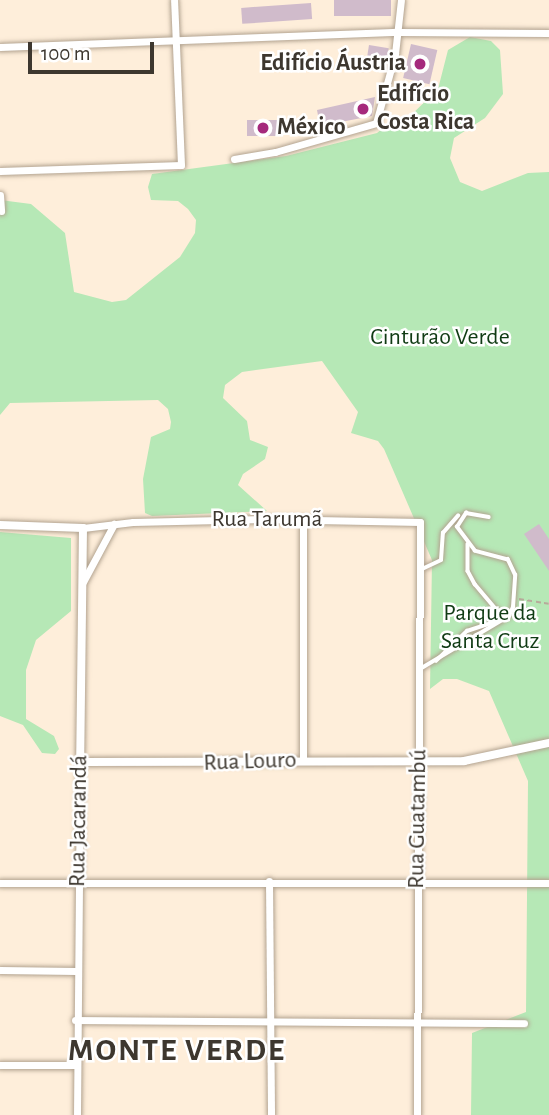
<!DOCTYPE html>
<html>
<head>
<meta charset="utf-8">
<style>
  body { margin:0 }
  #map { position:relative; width:549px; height:1115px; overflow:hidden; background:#feeeda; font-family:"Alegreya Sans",sans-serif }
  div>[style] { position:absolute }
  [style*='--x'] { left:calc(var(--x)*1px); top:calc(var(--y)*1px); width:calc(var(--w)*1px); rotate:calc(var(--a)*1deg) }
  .green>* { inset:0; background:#b6e8b6 }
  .building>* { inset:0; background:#d0bbcb; transform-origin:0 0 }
  .path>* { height:2px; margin-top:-1px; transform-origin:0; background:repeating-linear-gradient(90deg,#b7ab9b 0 5px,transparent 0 8.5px) }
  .roads { filter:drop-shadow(0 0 2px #b2a390) drop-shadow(0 0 2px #b2a390) }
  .service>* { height:3.5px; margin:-1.75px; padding:0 1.75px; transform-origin:1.75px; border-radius:1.75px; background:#fff }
  .minor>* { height:7px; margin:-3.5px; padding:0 3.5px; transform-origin:3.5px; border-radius:3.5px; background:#fff }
  .tertiary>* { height:8px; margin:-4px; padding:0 4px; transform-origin:4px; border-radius:4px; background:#fff }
  .dots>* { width:19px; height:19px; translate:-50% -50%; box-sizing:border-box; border:4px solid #fff; border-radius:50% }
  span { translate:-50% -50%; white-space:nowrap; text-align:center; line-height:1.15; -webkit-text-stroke:5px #fff; paint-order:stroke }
  .poi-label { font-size:24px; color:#3d372f; font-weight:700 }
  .right { translate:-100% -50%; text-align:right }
  .left { translate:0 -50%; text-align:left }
  .park-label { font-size:24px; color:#103b14 }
  .street-label { font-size:24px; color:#3d372f }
  .district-label { font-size:32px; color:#3d372f; font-weight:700; letter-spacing:2px }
  .scale { position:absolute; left:28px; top:42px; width:126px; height:32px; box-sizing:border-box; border:4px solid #3d372f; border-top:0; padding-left:9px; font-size:21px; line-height:24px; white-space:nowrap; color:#3d372f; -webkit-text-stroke:5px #fff; paint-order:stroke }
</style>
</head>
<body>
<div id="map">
  <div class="green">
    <i style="clip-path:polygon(470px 37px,491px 41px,500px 50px,503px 94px,485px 118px,454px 138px,450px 158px,460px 182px,482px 191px,528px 173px,549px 172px,549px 1115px,471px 1115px,472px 1033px,526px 1012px,528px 781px,489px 691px,457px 679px,443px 679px,430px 689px,432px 560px,384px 449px,378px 441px,351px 433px,358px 412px,322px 361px,242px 372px,225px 385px,223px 398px,247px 421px,250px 440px,268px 447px,265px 459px,243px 474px,238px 485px,267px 511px,152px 516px,145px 513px,143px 479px,151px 437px,170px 429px,171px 422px,168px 409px,158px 400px,10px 403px,0 415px,0 200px,31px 204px,65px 233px,74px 292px,112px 302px,126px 300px,180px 257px,195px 233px,196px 220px,188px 209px,178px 201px,151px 200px,148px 187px,152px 174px,286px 156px,377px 133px,389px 123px,407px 119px,438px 89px,448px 50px)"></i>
    <i style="clip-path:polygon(0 532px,71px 538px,71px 611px,36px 640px,26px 670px,26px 719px,54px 736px,59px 749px,55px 754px,42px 753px,23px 725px,0 716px)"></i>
  </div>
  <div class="building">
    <i style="left:334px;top:0;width:57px;height:16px"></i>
    <i style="left:311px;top:3px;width:16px;height:70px;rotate:86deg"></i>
    <i style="left:411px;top:44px;width:27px;height:35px;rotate:13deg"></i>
    <i style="left:369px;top:45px;width:20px;height:23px;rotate:9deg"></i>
    <i style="clip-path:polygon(375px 97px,372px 116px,320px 126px,317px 110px)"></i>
    <i style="left:247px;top:120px;width:32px;height:16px"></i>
    <i style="clip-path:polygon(539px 524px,549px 539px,549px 571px,524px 534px)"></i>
  </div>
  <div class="path">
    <i style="--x:519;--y:599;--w:30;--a:9"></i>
  </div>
  <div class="roads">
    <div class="service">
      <i style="--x:468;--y:544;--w:27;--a:90"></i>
      <i style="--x:468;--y:571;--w:15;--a:62"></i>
      <i style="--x:475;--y:584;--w:34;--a:50"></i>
      <i style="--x:497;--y:610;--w:13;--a:27"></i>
      <i style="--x:420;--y:570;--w:23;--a:-25"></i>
      <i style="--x:441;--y:560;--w:27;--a:-86"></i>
      <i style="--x:443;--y:533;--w:23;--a:-49"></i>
      <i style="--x:436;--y:661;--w:43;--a:-44.1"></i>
      <i style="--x:467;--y:631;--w:36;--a:-18"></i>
      <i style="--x:420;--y:669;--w:104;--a:-30.8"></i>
      <i style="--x:509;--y:616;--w:10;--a:-66"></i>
      <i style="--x:513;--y:607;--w:32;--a:-86"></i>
      <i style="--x:515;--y:575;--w:17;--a:-115"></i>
      <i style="--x:508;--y:560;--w:34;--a:-165"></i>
      <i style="--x:475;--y:551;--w:30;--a:-127"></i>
      <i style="--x:457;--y:527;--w:17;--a:-57"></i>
      <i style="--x:466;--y:513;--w:23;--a:10"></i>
    </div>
    <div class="minor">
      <i style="--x:0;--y:47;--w:399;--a:-2.2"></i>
      <i style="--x:399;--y:32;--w:150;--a:0.4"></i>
      <i style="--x:234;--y:159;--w:42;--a:-9.7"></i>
      <i style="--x:275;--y:152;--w:105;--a:-16"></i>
      <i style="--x:376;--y:123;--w:72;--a:-74.6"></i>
      <i style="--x:395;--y:54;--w:54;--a:-83.7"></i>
      <i style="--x:0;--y:171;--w:181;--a:-1.9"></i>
      <i style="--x:181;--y:165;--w:165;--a:-92.4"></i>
      <i style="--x:0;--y:195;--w:16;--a:86"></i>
      <i style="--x:303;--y:519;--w:242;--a:90"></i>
      <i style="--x:83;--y:528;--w:50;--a:-6.8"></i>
      <i style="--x:133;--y:522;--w:131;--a:-1.3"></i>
      <i style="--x:264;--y:519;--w:156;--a:1.1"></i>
      <i style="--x:420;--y:522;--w:593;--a:90.29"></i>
      <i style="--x:83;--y:582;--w:66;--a:-61.9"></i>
      <i style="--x:269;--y:881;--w:234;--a:89.5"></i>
      <i style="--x:0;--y:883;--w:549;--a:0"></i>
      <i style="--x:0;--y:970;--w:76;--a:0.8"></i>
      <i style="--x:75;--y:1020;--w:449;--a:0.4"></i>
      <i style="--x:0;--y:1065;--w:76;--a:0"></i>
      <i style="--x:77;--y:1115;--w:353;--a:-89.5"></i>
    </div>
    <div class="tertiary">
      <i style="--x:0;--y:525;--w:83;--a:2.1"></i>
      <i style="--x:83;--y:528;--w:234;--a:90.7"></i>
      <i style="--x:80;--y:762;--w:384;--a:-0.1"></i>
      <i style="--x:464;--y:761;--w:87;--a:-12"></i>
    </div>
  </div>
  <div class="dots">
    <i style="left:420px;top:64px;background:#a5297c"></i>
    <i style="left:363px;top:109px;background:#a5297c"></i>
    <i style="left:263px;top:128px;background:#a5297c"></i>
  </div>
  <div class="poi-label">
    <span class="right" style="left:406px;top:64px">Edifício Áustria</span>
    <span class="left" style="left:377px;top:109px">Edifício<br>Costa Rica</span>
    <span class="left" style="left:277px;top:128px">México</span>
  </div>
  <div class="park-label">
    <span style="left:440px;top:338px">Cinturão Verde</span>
    <span style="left:490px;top:628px">Parque da<br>Santa Cruz</span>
  </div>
  <div class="street-label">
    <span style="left:267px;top:520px">Rua Tarumã</span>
    <span style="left:250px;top:762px;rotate:-2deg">Rua Louro</span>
    <span style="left:418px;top:819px;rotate:-89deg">Rua Guatambú</span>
    <span style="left:79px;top:821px;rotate:-89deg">Rua Jacarandá</span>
  </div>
  <div class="district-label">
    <span style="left:177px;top:1050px">MONTE VERDE</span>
  </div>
  <div class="scale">100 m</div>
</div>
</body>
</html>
